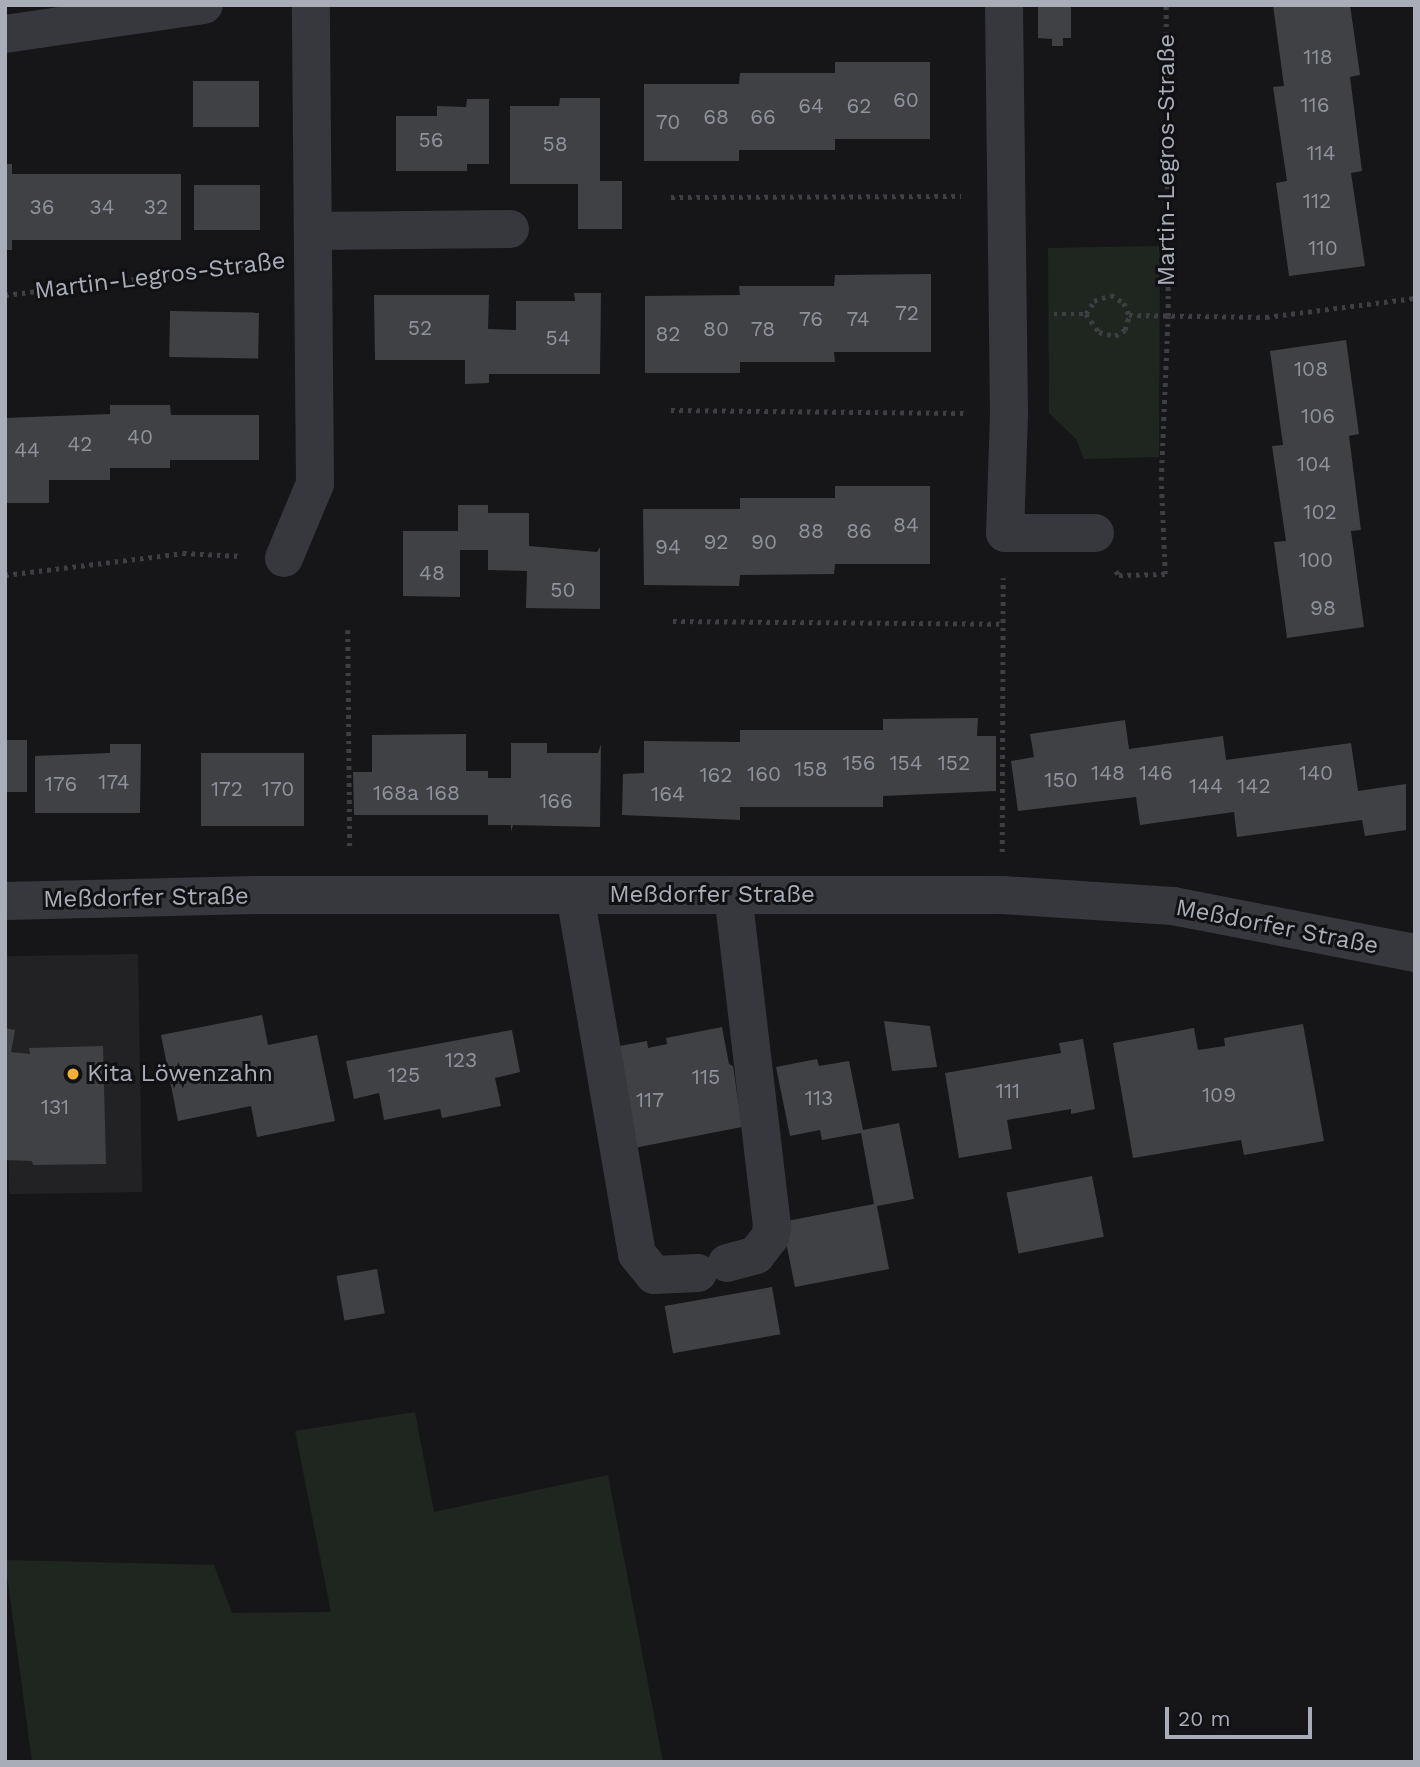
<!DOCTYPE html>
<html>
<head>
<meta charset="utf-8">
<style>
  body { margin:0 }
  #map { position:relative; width:1420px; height:1767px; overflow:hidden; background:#161618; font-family:"Work Sans",sans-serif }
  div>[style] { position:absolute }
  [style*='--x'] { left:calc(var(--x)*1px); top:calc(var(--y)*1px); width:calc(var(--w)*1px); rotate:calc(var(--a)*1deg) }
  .built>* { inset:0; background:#222225; transform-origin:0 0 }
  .green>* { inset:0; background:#1e261f }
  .building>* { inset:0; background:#404145; transform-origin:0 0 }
  .path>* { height:4.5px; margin-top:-2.25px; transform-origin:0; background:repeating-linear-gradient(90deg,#3d3f44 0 3.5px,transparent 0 8.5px) }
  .minor>* { height:38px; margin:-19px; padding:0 19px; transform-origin:19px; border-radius:19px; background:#37383d }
  .dots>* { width:19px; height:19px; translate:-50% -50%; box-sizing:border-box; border:4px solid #111113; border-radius:50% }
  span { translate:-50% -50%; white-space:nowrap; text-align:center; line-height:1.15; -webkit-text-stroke:6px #111113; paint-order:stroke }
  .number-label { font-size:21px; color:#8e929b }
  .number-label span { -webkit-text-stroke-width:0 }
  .street-label { font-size:24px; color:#a8adb8 }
  .poi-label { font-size:24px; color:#a8adb8 }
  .left { translate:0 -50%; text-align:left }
  .frame { position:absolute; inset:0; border:7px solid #a8adb8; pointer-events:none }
  .scale { position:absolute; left:1165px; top:1707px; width:147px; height:32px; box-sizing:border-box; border:4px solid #a8adb8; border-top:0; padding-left:9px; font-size:21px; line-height:24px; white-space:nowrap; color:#a8adb8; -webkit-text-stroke:5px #111113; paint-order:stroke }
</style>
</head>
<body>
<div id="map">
  <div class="built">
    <i style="left:138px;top:954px;width:238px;height:133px;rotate:89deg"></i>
  </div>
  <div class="green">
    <i style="clip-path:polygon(1160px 246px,1159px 457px,1084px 459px,1076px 439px,1049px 413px,1048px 248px)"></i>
    <i style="clip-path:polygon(415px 1412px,434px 1512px,608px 1475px,663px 1762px,32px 1762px,5px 1560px,214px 1565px,232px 1613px,331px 1612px,295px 1431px)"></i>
  </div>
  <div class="building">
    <i style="clip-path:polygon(1038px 5px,1071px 5px,1071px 38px,1063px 38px,1063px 46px,1052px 46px,1052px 39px,1038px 38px)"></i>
    <i style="clip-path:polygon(1273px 5px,1350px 5px,1360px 75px,1350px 77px,1362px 171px,1351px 173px,1365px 266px,1289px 276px,1276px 183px,1287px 181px,1273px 87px,1284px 86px)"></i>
    <i style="clip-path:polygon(835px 62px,930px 62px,930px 139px,835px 139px,835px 150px,739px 150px,739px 161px,644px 161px,644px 84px,739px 84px,740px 73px,835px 73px)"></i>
    <i style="left:193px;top:81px;width:66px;height:46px"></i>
    <i style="clip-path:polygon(560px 98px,600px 98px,600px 181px,622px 181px,622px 229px,578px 229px,578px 184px,510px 184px,510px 106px,559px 106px)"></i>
    <i style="clip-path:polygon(467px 99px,489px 99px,489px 164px,467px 164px,467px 171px,396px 171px,396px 116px,437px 116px,437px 106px,466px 107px)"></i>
    <i style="clip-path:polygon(5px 164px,12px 164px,12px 174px,181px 174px,181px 240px,12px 240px,12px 250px,5px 250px)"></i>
    <i style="left:194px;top:185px;width:66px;height:45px"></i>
    <i style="clip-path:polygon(931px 274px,931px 352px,834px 352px,835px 362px,740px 362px,740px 373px,645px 373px,645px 296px,740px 295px,739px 286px,834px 286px,835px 275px)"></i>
    <i style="clip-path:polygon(574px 293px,601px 293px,600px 374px,489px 374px,489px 383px,465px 384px,465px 360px,375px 360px,374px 295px,489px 295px,488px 329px,516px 330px,516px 301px,575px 301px)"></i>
    <i style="left:170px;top:311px;width:89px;height:46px;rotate:1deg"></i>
    <i style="clip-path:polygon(1346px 340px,1359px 434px,1349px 436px,1361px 530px,1351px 531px,1364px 627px,1287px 638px,1274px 542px,1286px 541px,1272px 446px,1283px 445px,1270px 351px)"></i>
    <i style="clip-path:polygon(110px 405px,170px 405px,171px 415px,259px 415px,259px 460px,170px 460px,170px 468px,110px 468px,110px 480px,49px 480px,49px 503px,5px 503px,5px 418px,110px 414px)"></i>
    <i style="clip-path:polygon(835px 486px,930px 486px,930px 564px,835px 564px,834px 574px,740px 575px,739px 586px,644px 585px,643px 509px,740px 509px,740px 498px,835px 498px)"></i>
    <i style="clip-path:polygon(458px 505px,488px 505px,488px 513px,529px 513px,529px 546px,597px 552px,600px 547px,600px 609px,526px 608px,527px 571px,488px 570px,488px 550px,460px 550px,460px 597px,403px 596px,403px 531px,458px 531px)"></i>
    <i style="clip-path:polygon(978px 718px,977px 736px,996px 736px,996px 791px,883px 796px,883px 807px,740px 807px,740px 820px,622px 815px,623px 774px,644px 773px,644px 741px,740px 742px,740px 730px,883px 730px,883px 719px)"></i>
    <i style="clip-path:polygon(1125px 720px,1129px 749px,1223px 736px,1226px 760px,1351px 743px,1358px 791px,1406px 784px,1406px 830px,1365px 836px,1362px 820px,1237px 837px,1234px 812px,1140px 825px,1136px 797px,1018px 811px,1011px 761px,1034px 757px,1030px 734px)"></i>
    <i style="clip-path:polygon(466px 734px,466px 771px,488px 771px,488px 778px,511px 778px,511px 743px,547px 743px,547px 753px,598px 753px,601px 744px,600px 827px,513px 825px,511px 832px,511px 825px,488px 825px,488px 815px,354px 815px,353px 772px,372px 772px,372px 735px)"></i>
    <i style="left:5px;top:740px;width:22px;height:52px"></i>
    <i style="clip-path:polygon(110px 744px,141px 744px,140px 813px,35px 813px,35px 756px,110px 753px)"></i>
    <i style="left:201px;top:753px;width:103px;height:73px"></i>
    <i style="clip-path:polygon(262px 1015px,268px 1045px,317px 1035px,335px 1121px,257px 1137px,251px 1106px,178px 1121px,161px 1035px)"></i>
    <i style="clip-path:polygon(884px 1021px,930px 1026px,937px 1067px,892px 1071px)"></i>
    <i style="clip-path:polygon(1303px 1024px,1324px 1141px,1244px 1155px,1241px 1140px,1133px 1158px,1113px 1043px,1194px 1028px,1198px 1050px,1225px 1046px,1224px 1038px)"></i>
    <i style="clip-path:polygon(722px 1027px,729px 1064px,733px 1066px,742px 1127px,634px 1148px,614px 1047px,647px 1041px,648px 1048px,667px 1044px,666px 1038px)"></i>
    <i style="clip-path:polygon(5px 1028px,15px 1030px,11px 1052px,30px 1054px,29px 1048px,103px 1046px,106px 1164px,33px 1165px,32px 1161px,5px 1160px)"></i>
    <i style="clip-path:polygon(512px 1030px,520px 1072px,495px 1078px,501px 1106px,442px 1118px,440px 1109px,384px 1120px,379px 1093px,354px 1099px,346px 1061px)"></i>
    <i style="clip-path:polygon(1083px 1039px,1095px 1109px,1071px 1114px,1071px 1109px,1007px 1120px,1012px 1149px,959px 1158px,945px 1073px,1061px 1053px,1059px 1043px)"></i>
    <i style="clip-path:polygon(817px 1059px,819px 1066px,849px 1061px,863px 1130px,899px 1123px,914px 1199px,877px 1206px,889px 1269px,795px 1287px,782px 1222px,874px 1204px,861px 1133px,822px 1140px,820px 1130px,790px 1136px,776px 1067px)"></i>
    <i style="left:1092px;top:1176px;width:62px;height:87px;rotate:79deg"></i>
    <i style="left:377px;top:1269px;width:45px;height:41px;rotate:80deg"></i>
    <i style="left:772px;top:1287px;width:48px;height:109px;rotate:80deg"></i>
  </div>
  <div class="path">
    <i style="--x:671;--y:197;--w:290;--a:-0.2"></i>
    <i style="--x:5;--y:295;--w:265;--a:-6.9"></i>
    <i style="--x:1054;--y:314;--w:32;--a:0"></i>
    <i style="--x:1086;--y:314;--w:15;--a:-58"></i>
    <i style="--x:1094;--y:301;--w:18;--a:-19"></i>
    <i style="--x:1111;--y:295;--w:15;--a:32"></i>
    <i style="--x:1124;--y:303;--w:13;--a:67"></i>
    <i style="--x:1129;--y:315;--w:137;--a:0.8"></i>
    <i style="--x:1266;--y:317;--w:150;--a:-7.3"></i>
    <i style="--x:1086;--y:314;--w:22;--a:54"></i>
    <i style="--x:1099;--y:332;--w:16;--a:14"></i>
    <i style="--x:1115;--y:336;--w:12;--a:-31"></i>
    <i style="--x:1125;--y:330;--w:16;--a:-75"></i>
    <i style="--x:671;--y:410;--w:295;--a:0.6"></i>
    <i style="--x:1116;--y:571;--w:5;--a:53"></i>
    <i style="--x:1119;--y:575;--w:46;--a:-1.2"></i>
    <i style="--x:1165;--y:574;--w:94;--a:-92.4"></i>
    <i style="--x:1161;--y:480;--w:164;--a:-87.6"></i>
    <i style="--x:1168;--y:316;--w:311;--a:-90.4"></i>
    <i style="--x:5;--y:575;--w:179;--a:-7"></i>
    <i style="--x:183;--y:553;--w:58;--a:3"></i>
    <i style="--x:673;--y:621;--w:328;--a:0.5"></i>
    <i style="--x:348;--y:630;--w:220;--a:89.5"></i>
    <i style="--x:1002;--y:852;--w:274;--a:-89.8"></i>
  </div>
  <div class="minor">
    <i style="--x:1004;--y:5;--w:409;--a:89.3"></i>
    <i style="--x:1009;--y:414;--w:119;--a:91.9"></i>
    <i style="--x:1005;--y:533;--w:90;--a:0"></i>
    <i style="--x:5;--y:34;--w:201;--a:-8.3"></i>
    <i style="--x:314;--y:231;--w:196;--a:-0.6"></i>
    <i style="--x:284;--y:558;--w:80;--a:-67.3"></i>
    <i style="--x:315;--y:484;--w:479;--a:-90.5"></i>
    <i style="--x:575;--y:895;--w:364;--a:80.2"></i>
    <i style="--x:637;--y:1254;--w:27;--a:51"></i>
    <i style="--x:654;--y:1275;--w:44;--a:-2.6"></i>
    <i style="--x:5;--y:901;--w:249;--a:-1.4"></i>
    <i style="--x:254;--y:895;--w:748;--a:0"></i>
    <i style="--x:1002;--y:895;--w:171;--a:3.7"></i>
    <i style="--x:1173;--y:906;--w:247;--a:11"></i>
    <i style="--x:727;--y:1263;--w:30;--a:-15"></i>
    <i style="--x:756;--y:1255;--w:23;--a:-52"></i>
    <i style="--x:770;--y:1237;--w:11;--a:-80"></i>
    <i style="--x:772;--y:1226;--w:333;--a:-96.7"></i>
  </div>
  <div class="dots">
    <i style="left:73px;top:1074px;background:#f2b134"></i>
  </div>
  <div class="number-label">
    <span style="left:1318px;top:57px">118</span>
    <span style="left:906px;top:100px">60</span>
    <span style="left:1315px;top:105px">116</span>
    <span style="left:811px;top:106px">64</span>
    <span style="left:859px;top:106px">62</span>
    <span style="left:716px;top:117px">68</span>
    <span style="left:763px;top:117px">66</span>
    <span style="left:668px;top:122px">70</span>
    <span style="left:431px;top:140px">56</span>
    <span style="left:555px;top:144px">58</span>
    <span style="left:1321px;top:153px">114</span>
    <span style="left:1317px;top:201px">112</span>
    <span style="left:42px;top:207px">36</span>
    <span style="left:102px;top:207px">34</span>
    <span style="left:156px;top:207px">32</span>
    <span style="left:1323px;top:248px">110</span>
    <span style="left:907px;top:313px">72</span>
    <span style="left:811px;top:319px">76</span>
    <span style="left:858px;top:319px">74</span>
    <span style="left:420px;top:328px">52</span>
    <span style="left:716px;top:329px">80</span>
    <span style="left:763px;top:329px">78</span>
    <span style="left:668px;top:334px">82</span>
    <span style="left:558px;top:338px">54</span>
    <span style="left:1311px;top:369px">108</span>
    <span style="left:1318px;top:416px">106</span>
    <span style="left:140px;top:437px">40</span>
    <span style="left:80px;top:444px">42</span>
    <span style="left:27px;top:450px">44</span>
    <span style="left:1314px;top:464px">104</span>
    <span style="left:1320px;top:512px">102</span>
    <span style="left:906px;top:525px">84</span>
    <span style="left:811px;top:531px">88</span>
    <span style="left:859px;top:531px">86</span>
    <span style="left:716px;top:542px">92</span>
    <span style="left:764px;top:542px">90</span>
    <span style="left:668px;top:547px">94</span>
    <span style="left:1316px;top:560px">100</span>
    <span style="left:432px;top:573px">48</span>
    <span style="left:563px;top:590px">50</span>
    <span style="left:1323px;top:608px">98</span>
    <span style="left:859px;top:763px">156</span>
    <span style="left:906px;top:763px">154</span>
    <span style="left:954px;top:763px">152</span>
    <span style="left:811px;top:769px">158</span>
    <span style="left:1108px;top:773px">148</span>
    <span style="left:1156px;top:773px">146</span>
    <span style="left:1316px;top:773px">140</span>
    <span style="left:764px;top:774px">160</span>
    <span style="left:716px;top:775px">162</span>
    <span style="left:1061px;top:780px">150</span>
    <span style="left:114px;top:782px">174</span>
    <span style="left:61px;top:784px">176</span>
    <span style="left:1206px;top:786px">144</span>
    <span style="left:1254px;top:786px">142</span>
    <span style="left:227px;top:789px">172</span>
    <span style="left:278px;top:789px">170</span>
    <span style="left:396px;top:793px">168a</span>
    <span style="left:443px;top:793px">168</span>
    <span style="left:668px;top:794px">164</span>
    <span style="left:556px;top:801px">166</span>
    <span style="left:461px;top:1060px">123</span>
    <span style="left:404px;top:1075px">125</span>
    <span style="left:706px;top:1077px">115</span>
    <span style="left:1008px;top:1091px">111</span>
    <span style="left:1219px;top:1095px">109</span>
    <span style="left:819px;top:1098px">113</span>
    <span style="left:650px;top:1100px">117</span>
    <span style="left:55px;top:1107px">131</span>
  </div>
  <div class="street-label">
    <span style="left:1167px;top:160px;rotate:-90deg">Martin-Legros-Straße</span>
    <span style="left:160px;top:276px;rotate:-7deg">Martin-Legros-Straße</span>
    <span style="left:712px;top:895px">Meßdorfer Straße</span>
    <span style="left:146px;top:898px;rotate:-1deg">Meßdorfer Straße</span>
    <span style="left:1277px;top:927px;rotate:11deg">Meßdorfer Straße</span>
  </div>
  <div class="poi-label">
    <span class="left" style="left:87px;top:1074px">Kita Löwenzahn</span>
  </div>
  <div class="frame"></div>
  <div class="scale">20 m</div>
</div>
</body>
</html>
